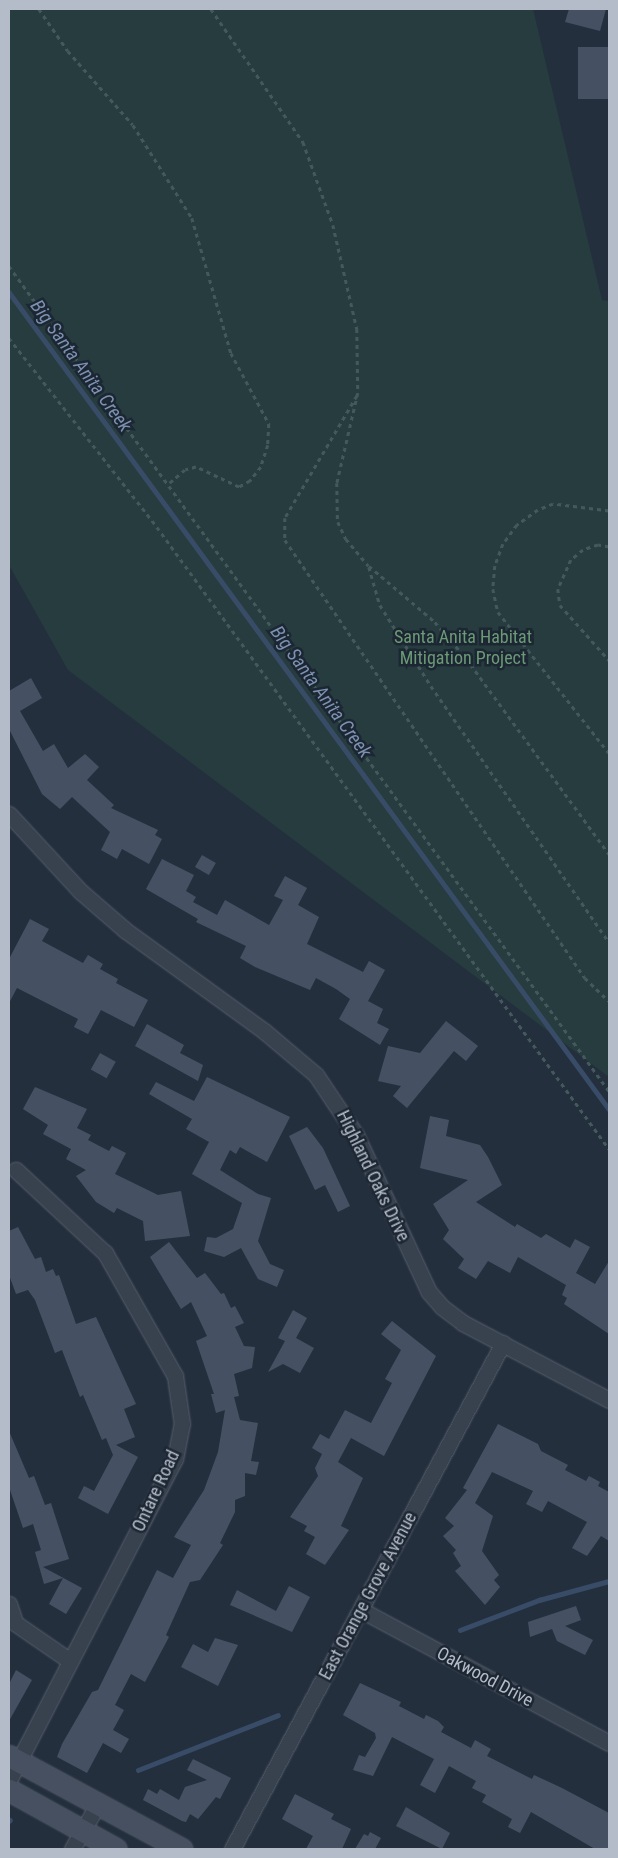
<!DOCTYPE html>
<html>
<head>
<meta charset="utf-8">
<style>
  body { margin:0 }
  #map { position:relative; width:618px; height:1858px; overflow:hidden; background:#242f3e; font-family:"Roboto Condensed",sans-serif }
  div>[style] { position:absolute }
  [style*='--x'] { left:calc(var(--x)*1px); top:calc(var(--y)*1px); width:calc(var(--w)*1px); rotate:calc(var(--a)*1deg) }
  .green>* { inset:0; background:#263c3f }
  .stream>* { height:4.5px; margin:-2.25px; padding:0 2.25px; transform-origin:2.25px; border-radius:2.25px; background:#394c67 }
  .building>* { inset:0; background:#455162; transform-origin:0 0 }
  .path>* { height:2.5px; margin-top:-1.25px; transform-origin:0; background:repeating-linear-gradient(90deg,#44595c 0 4px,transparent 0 8px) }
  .roads { filter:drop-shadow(0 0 1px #565f6c) drop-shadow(0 0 1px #565f6c) }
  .street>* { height:15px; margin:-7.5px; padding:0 7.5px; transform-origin:7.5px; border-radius:7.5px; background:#38414e }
  .secondary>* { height:21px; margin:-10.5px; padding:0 10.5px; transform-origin:10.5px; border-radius:10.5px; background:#465061 }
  span { translate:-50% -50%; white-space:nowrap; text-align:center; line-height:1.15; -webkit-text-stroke:5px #1d2633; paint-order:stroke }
  .park-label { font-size:18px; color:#6b9a76 }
  .street-label { font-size:18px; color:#b4bcc9 }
  .water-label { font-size:19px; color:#7c92b1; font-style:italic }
  .frame { position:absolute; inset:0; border:10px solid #b4bcc9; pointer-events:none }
</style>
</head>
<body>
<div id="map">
  <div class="green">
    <i style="clip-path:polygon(9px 9px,533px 9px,602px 300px,609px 301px,609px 1077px,68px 670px,9px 565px)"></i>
  </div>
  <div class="stream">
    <i style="--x:9;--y:292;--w:1014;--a:53.71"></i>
    <i style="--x:460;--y:1630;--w:85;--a:-20.8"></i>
    <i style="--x:539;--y:1600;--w:73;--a:-15.2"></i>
    <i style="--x:138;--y:1770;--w:150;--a:-21.4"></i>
    <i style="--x:9;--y:1821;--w:1;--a:-45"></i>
  </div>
  <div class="building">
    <i style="clip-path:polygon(569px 9px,606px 9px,600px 31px,565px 22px)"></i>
    <i style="left:609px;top:47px;width:52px;height:31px;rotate:90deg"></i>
    <i style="clip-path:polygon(31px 678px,42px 698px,20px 711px,43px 751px,54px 744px,68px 768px,85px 754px,99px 767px,87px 780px,114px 805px,111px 808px,158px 830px,155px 835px,162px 839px,149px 864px,122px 849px,117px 859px,101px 850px,110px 832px,72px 797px,60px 809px,42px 794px,9px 729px,9px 691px)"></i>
    <i style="left:202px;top:855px;width:16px;height:14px;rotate:30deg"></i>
    <i style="clip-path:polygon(162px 859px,194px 875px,186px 891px,196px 897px,193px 902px,217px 915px,225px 900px,269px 925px,283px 900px,274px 896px,285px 876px,307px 888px,298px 905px,319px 917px,307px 944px,363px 972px,369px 961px,385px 970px,368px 1001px,383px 1009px,377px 1023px,389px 1029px,380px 1045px,339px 1019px,350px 999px,336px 989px,316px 978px,310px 990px,255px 967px,240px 958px,246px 946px,196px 922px,198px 919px,146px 889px)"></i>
    <i style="clip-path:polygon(30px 919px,49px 929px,42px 941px,83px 963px,88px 955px,103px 964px,100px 969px,118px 979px,116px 983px,148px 1000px,134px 1027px,101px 1010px,88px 1034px,74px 1027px,78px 1019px,17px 988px,9px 1003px,9px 959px)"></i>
    <i style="clip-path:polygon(446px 1021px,478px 1046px,466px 1061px,454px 1051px,407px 1108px,393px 1096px,401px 1086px,378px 1081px,388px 1046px,420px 1053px)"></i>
    <i style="clip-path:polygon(147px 1024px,184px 1045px,180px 1053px,203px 1065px,198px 1081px,135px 1046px)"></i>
    <i style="left:100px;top:1053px;width:18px;height:19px;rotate:29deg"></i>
    <i style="clip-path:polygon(207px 1077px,290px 1117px,267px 1162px,240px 1147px,236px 1154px,230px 1150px,220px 1170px,258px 1194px,271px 1198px,258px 1241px,270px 1264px,284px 1270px,277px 1287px,258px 1279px,241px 1248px,224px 1257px,204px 1251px,207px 1237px,216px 1238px,233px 1229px,242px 1203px,192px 1174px,209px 1142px,186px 1129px,192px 1119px,149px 1094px,156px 1082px,194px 1101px)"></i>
    <i style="clip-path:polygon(35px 1087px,87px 1109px,77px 1128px,91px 1135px,88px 1140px,109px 1151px,112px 1146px,126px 1153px,115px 1174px,158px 1195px,181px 1191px,190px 1236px,145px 1241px,143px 1221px,117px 1208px,114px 1213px,96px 1202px,76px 1176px,86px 1170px,66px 1159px,71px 1149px,43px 1134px,48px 1125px,23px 1109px)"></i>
    <i style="clip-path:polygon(430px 1116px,449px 1120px,446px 1136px,480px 1145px,488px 1157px,502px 1185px,476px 1202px,515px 1227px,517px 1224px,541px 1238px,546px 1234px,570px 1248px,575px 1239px,590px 1247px,576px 1273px,595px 1284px,609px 1261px,609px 1334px,564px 1304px,567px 1298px,562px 1295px,566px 1285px,518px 1257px,510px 1273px,488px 1261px,476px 1279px,458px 1268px,464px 1259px,443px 1239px,449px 1230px,433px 1204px,468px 1180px,420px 1168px)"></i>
    <i style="clip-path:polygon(307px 1127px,323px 1148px,350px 1206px,338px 1212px,325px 1185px,315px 1190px,289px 1136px)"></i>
    <i style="clip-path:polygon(18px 1227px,35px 1259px,41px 1257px,46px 1272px,53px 1269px,56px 1276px,59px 1275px,76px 1324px,96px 1317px,136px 1404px,124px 1409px,135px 1437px,116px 1445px,138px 1457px,108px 1514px,78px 1498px,84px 1486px,94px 1491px,113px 1455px,106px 1438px,102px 1440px,83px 1395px,80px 1397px,62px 1350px,55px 1353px,35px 1300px,28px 1290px,16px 1294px,9px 1275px,9px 1231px)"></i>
    <i style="clip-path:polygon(169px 1242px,197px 1278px,205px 1273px,221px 1294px,224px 1293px,231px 1308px,235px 1306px,244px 1323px,235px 1327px,244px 1346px,255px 1347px,252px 1368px,234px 1374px,239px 1396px,234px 1397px,240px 1420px,258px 1423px,251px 1461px,259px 1462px,256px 1475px,245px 1473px,245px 1496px,235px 1500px,235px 1512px,220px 1543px,223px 1545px,200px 1580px,190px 1582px,166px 1635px,169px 1637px,145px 1682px,131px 1674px,115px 1705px,124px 1710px,113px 1730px,129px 1739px,121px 1753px,103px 1743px,87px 1773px,57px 1757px,62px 1744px,92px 1692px,98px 1690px,157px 1570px,173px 1578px,191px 1545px,174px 1537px,204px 1490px,218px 1452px,225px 1410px,216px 1413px,211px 1394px,214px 1394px,196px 1341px,207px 1336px,191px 1302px,181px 1309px,150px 1257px)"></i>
    <i style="clip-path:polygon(293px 1310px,307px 1318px,296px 1338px,314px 1348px,300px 1373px,283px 1364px,268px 1372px,285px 1341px,278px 1338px)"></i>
    <i style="clip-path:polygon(392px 1321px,436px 1356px,384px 1456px,351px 1438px,338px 1462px,363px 1478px,341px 1526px,349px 1530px,325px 1565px,306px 1554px,315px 1537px,304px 1531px,307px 1526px,290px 1517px,318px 1476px,315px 1468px,322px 1454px,312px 1448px,320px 1434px,329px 1439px,345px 1410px,371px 1423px,392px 1383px,385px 1379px,401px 1350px,381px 1334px)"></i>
    <i style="clip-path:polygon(498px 1424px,538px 1444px,541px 1451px,568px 1465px,565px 1470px,586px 1481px,589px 1476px,600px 1482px,598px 1486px,609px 1492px,609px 1541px,601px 1536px,587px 1556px,572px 1548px,587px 1522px,548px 1501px,542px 1512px,526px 1504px,533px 1491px,492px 1472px,475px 1503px,493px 1516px,482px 1551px,499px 1575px,494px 1580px,500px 1587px,485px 1605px,455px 1571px,461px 1566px,453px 1553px,456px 1550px,443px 1536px,454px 1526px,445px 1518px,467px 1490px,463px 1488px)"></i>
    <i style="clip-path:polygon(9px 1431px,29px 1478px,34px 1476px,45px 1505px,51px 1503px,69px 1559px,43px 1567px,82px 1588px,66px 1614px,49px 1604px,63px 1578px,44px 1584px,35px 1552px,41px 1550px,33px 1524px,23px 1528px,9px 1487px)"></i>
    <i style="clip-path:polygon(289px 1586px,310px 1597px,292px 1632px,230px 1605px,237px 1590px,276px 1611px)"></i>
    <i style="clip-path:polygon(576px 1606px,581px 1620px,565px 1626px,593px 1640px,585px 1655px,557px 1641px,552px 1629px,530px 1637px,528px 1622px)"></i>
    <i style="clip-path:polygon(215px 1638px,238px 1645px,218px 1686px,181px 1667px,193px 1644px,208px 1652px)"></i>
    <i style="clip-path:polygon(16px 1670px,32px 1680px,9px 1721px,9px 1684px)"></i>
    <i style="clip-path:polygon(360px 1683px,401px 1702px,399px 1706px,424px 1719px,426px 1715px,438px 1721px,444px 1727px,441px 1732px,471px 1748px,475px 1740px,491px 1749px,487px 1756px,532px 1779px,534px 1775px,562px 1788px,609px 1813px,609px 1849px,595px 1849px,531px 1812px,520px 1833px,508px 1827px,512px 1819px,482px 1802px,486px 1795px,472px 1788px,476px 1781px,449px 1766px,435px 1793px,420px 1785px,434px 1759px,392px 1737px,373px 1776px,353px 1770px,359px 1755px,365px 1757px,376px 1738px,375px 1733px,343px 1715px)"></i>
    <i style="clip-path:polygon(193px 1759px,231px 1778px,220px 1799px,216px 1797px,198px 1819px,190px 1814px,186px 1822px,182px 1821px,143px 1800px,148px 1789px,157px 1794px,160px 1789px,179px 1800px,185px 1787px,207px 1780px,187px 1770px)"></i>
    <i style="clip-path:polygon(295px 1794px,334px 1814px,331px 1819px,351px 1829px,342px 1849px,306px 1849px,313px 1836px,282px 1819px)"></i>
    <i style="clip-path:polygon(406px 1807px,450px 1833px,442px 1849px,396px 1826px)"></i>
    <i style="clip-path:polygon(370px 1832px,381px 1838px,375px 1849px,355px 1849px,364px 1834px,368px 1836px)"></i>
  </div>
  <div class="path">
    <i style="--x:39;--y:9;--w:51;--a:55.4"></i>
    <i style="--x:68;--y:51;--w:98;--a:48.7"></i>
    <i style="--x:133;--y:125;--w:110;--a:57.6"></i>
    <i style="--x:192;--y:218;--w:141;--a:73.9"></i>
    <i style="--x:231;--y:353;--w:81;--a:61.8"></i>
    <i style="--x:269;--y:424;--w:21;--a:93"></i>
    <i style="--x:268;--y:445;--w:23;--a:108"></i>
    <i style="--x:261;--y:467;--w:18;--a:128"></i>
    <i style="--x:250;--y:481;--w:13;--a:151"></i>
    <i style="--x:239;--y:487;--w:47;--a:-155.1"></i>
    <i style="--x:196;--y:467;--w:11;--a:165"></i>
    <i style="--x:185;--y:470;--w:23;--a:139"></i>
    <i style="--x:211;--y:9;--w:162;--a:55.3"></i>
    <i style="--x:303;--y:142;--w:88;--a:70.1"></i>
    <i style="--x:333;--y:225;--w:107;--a:77"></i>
    <i style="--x:357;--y:329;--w:64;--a:89.1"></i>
    <i style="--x:358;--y:393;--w:92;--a:103.1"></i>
    <i style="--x:337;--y:483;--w:39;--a:89"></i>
    <i style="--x:338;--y:522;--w:19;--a:65"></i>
    <i style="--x:346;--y:539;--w:35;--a:50"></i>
    <i style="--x:369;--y:566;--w:87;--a:40.3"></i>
    <i style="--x:435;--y:622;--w:48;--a:49.3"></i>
    <i style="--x:466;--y:658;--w:243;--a:53.9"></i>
    <i style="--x:9;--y:266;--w:1020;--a:53.97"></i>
    <i style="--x:9;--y:338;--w:240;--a:51.9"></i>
    <i style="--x:157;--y:527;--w:769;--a:53.99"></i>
    <i style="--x:357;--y:396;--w:142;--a:120.5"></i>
    <i style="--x:285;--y:518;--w:22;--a:90"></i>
    <i style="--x:285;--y:540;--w:531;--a:55.59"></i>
    <i style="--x:585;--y:978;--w:33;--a:44"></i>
    <i style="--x:609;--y:511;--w:56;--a:-172.9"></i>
    <i style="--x:553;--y:504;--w:16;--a:158"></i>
    <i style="--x:538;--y:510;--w:26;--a:144"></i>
    <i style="--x:517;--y:525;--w:24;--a:126"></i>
    <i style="--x:503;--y:544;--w:23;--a:110"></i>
    <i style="--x:495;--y:566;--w:23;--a:95"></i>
    <i style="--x:493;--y:589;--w:24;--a:78"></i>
    <i style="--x:498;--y:612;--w:179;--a:51.8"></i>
    <i style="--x:609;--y:547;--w:11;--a:-170"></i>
    <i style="--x:598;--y:545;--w:16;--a:162"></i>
    <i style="--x:583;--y:550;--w:16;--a:140"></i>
    <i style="--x:571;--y:560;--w:32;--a:114"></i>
    <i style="--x:558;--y:589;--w:16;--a:83"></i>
    <i style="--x:560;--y:605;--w:74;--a:48.3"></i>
    <i style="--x:369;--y:567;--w:40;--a:74"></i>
    <i style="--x:380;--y:605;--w:96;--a:57.8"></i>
    <i style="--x:431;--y:686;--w:312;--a:55.2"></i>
  </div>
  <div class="roads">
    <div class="street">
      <i style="--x:9;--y:814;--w:105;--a:47.3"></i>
      <i style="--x:80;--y:891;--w:60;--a:40.9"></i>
      <i style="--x:125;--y:930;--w:172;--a:36"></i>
      <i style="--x:264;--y:1031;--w:68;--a:40.2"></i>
      <i style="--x:316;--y:1075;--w:72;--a:56.3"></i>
      <i style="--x:356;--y:1135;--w:173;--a:65.1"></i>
      <i style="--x:429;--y:1292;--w:20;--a:49"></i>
      <i style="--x:442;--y:1307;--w:26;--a:37"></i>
      <i style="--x:463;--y:1323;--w:165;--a:27.8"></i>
      <i style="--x:9;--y:1604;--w:20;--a:72"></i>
      <i style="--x:15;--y:1623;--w:67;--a:34.6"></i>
      <i style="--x:361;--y:1610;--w:281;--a:28.2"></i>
      <i style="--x:9;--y:1780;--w:361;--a:-62.7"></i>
      <i style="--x:175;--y:1459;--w:36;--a:-79"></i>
      <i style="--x:182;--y:1424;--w:49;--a:-98.3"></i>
      <i style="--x:175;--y:1376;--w:142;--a:-119.6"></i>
      <i style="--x:105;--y:1253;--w:122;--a:-137"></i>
      <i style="--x:72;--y:1849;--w:52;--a:-60"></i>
      <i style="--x:232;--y:1849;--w:574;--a:-61.83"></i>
    </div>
    <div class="secondary">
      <i style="--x:9;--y:1756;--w:196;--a:28.3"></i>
      <i style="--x:9;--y:1790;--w:122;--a:28.9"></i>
    </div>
  </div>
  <div class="park-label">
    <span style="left:463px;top:648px">Santa Anita Habitat<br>Mitigation Project</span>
  </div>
  <div class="street-label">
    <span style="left:373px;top:1176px;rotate:64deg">Highland Oaks Drive</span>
    <span style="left:156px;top:1491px;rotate:-65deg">Ontare Road</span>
    <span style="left:368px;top:1596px;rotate:-62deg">East Orange Grove Avenue</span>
    <span style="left:485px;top:1677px;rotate:28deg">Oakwood Drive</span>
  </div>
  <div class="water-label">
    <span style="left:81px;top:366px;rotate:54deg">Big Santa Anita Creek</span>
    <span style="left:321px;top:692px;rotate:54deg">Big Santa Anita Creek</span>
  </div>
  <div class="frame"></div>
</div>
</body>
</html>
